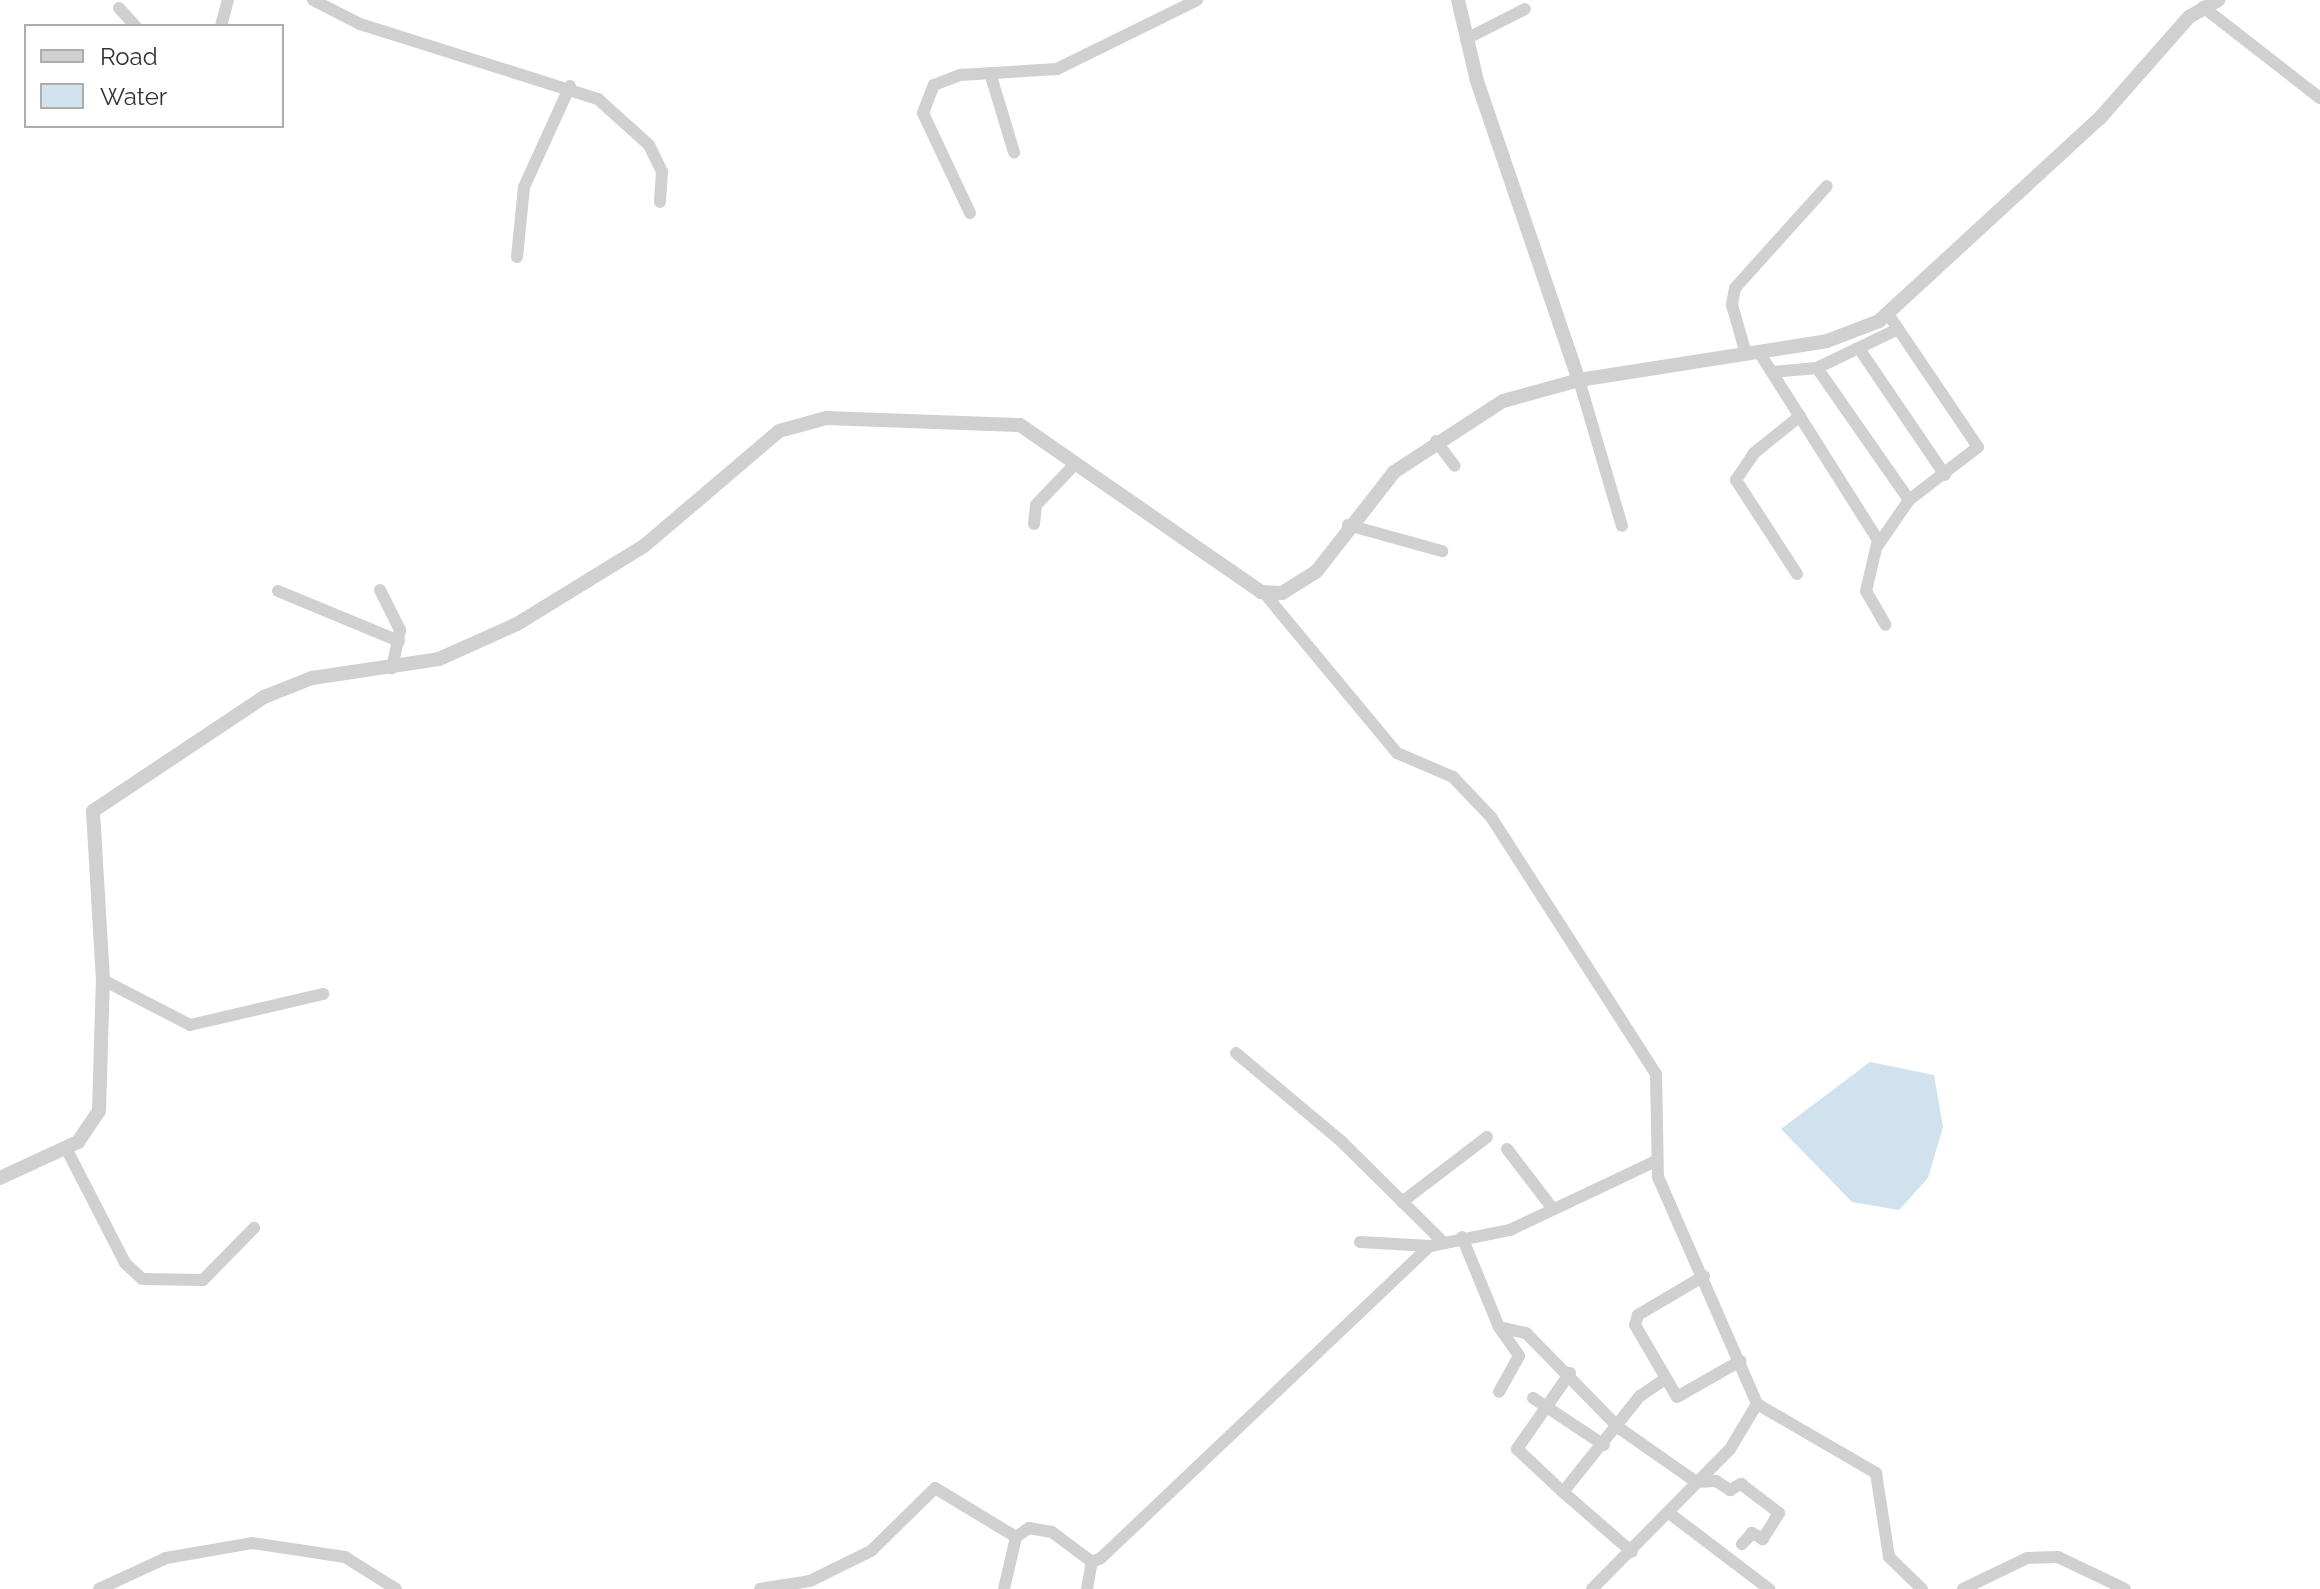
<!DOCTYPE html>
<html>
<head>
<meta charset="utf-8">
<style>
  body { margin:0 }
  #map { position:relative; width:2320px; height:1589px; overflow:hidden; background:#fff; font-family:Raleway,sans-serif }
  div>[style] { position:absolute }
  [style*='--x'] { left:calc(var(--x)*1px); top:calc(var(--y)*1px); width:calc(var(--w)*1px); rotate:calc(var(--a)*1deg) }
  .water>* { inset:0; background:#cfe2ee }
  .minor>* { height:12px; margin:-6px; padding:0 6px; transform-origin:6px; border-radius:6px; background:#d0d0d0 }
  .tertiary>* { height:14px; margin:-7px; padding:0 7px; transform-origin:7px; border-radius:7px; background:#d0d0d0 }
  span { translate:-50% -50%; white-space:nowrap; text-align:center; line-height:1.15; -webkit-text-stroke:8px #fff; paint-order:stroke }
  .legend { position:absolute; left:24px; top:24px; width:260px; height:104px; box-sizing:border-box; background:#fff; border:2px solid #adadad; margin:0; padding:10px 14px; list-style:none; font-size:24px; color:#333 }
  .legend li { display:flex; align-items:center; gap:16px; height:40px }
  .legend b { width:40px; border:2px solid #adadad }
</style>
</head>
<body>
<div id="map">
  <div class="water">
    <i style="clip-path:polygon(1870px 1062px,1934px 1075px,1943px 1127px,1928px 1178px,1899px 1210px,1852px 1202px,1781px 1129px)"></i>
  </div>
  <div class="minor">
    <i style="--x:313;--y:0;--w:53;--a:27.1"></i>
    <i style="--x:360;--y:24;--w:250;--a:17.5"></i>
    <i style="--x:598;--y:99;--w:69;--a:42"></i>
    <i style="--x:649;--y:145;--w:30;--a:64"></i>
    <i style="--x:662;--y:172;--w:30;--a:94"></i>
    <i style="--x:2203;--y:7;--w:148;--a:37.9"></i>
    <i style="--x:119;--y:8;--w:24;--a:48"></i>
    <i style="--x:221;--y:26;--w:27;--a:-75"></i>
    <i style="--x:1466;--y:39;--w:66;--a:-27"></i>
    <i style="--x:990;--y:73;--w:83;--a:73.1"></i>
    <i style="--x:970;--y:213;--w:110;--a:-115.2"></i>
    <i style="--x:923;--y:113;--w:30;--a:-69"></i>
    <i style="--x:934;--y:85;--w:28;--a:-21"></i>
    <i style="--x:960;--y:75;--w:97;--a:-3.5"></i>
    <i style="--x:1057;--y:69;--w:156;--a:-26.2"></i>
    <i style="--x:517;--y:257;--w:70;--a:-84.3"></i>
    <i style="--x:524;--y:187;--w:111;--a:-65.5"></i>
    <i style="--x:1898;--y:329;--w:90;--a:154.3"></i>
    <i style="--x:1817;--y:368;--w:161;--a:55.1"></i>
    <i style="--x:1860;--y:350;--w:151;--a:55.8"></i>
    <i style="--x:1759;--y:352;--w:222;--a:57.7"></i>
    <i style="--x:1878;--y:540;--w:52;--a:103.2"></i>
    <i style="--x:1866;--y:591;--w:39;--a:60"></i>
    <i style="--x:1746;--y:354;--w:51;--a:-105.9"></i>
    <i style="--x:1732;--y:305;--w:17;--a:-80"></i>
    <i style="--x:1735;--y:288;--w:137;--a:-48"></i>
    <i style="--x:1772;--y:372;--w:45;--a:-5.1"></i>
    <i style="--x:1579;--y:380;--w:152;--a:73.6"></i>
    <i style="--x:1436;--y:441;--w:31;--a:53"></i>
    <i style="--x:1034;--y:524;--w:19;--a:-84"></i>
    <i style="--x:1036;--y:505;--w:58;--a:-46.4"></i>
    <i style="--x:1348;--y:525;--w:98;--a:15.5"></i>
    <i style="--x:1878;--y:545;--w:55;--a:-55.4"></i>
    <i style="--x:1909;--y:500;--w:87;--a:-37.5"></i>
    <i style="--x:1978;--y:447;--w:161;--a:-124.1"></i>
    <i style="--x:1797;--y:574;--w:112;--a:-123"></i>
    <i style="--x:1736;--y:480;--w:32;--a:-56"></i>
    <i style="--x:1754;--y:453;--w:59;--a:-38.8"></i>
    <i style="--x:380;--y:590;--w:45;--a:63.4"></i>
    <i style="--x:400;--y:630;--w:39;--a:102"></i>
    <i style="--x:278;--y:591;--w:131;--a:22.5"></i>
    <i style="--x:1265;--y:594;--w:207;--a:50.3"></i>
    <i style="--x:1397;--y:753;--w:61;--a:23.2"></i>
    <i style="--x:1453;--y:777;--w:55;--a:46.5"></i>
    <i style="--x:1491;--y:817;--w:305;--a:57.3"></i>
    <i style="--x:1656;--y:1074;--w:103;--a:88.9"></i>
    <i style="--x:1658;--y:1177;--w:248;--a:66.4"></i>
    <i style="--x:1757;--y:1404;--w:138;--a:30.1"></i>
    <i style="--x:1876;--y:1473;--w:85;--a:81.2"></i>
    <i style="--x:1889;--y:1557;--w:46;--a:44.1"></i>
    <i style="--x:103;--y:980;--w:98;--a:27.3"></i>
    <i style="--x:190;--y:1025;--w:137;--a:-13.1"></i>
    <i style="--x:1236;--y:1053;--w:138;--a:40"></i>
    <i style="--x:1342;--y:1142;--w:141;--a:44.7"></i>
    <i style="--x:66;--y:1148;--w:129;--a:62.8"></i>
    <i style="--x:125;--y:1263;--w:23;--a:43"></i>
    <i style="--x:142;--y:1279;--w:61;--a:0.9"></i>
    <i style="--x:203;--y:1280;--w:73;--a:-45.6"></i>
    <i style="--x:1507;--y:1149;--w:76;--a:52.5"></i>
    <i style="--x:1402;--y:1202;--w:107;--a:-37.4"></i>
    <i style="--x:1462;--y:1237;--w:97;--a:67.7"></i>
    <i style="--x:1499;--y:1327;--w:28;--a:13"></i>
    <i style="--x:1526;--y:1333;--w:133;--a:45.6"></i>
    <i style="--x:1619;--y:1428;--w:94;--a:35"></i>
    <i style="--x:1696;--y:1482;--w:20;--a:-3"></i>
    <i style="--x:1716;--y:1481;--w:17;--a:33"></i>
    <i style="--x:1730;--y:1490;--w:13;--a:-29"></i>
    <i style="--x:1741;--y:1484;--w:48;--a:37.3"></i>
    <i style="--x:1779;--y:1513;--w:31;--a:122"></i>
    <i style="--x:1763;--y:1539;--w:13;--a:-151"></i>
    <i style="--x:1752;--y:1533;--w:15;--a:132"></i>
    <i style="--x:1360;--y:1242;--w:70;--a:3.3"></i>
    <i style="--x:1704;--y:1276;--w:77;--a:149.4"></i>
    <i style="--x:1638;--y:1315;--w:10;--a:107"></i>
    <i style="--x:1635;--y:1325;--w:83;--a:59.7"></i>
    <i style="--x:1677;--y:1397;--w:73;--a:-29.7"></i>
    <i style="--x:1499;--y:1327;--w:35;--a:55"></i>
    <i style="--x:1519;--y:1356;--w:41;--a:119.1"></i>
    <i style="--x:1570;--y:1373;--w:93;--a:124.9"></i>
    <i style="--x:1517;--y:1449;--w:63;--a:43.1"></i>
    <i style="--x:1563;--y:1492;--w:123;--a:-51.3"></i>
    <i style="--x:1640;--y:1396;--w:29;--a:-34"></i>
    <i style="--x:1533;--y:1398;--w:85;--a:33.5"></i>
    <i style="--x:1563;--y:1492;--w:91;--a:41"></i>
    <i style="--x:1669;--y:1513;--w:126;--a:37.2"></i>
    <i style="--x:99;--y:1589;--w:74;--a:-24.8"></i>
    <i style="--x:166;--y:1558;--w:87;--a:-9.9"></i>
    <i style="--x:252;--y:1543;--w:94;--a:8.6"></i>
    <i style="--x:345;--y:1557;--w:60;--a:32.1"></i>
    <i style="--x:760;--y:1589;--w:51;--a:-9.1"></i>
    <i style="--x:810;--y:1581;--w:68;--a:-26.2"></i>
    <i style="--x:871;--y:1551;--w:90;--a:-44.5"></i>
    <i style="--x:935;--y:1488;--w:95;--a:31.2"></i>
    <i style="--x:1004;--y:1589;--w:53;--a:-77"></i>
    <i style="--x:1016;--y:1537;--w:16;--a:-35"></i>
    <i style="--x:1029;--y:1528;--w:23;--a:10"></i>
    <i style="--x:1052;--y:1532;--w:50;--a:36.9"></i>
    <i style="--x:1092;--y:1562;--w:10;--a:-24"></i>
    <i style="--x:1101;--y:1558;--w:453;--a:-43.5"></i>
    <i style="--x:1430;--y:1246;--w:82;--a:-11.3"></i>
    <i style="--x:1510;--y:1230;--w:161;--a:-25.3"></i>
    <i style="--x:1087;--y:1589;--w:27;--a:-80"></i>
    <i style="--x:1592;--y:1589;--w:197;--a:-45.4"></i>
    <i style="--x:1730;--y:1449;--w:52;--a:-59"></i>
    <i style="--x:1963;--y:1589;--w:71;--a:-25.8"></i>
    <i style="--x:2027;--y:1558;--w:31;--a:-2"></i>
    <i style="--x:2058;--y:1557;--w:74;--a:25.5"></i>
  </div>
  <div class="tertiary">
    <i style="--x:1458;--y:0;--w:83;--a:76.8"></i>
    <i style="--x:1477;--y:81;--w:316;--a:71.2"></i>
    <i style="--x:0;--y:1178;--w:86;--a:-24.8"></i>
    <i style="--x:78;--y:1142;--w:37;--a:-56"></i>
    <i style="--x:99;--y:1111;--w:131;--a:-88.3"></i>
    <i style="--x:103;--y:980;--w:169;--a:-93.4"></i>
    <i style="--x:93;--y:811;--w:206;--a:-33.7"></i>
    <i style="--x:264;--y:697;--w:52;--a:-21.6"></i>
    <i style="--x:312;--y:678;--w:128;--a:-8.5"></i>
    <i style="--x:439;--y:659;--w:85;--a:-24.2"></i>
    <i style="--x:517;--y:624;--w:149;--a:-31.6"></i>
    <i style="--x:644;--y:546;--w:177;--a:-40.4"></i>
    <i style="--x:779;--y:431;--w:49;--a:-15.5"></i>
    <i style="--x:826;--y:418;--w:194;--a:2.1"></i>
    <i style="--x:1020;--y:425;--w:293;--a:34.7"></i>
    <i style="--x:1261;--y:592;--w:21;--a:3"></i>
    <i style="--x:1282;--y:593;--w:40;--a:-32"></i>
    <i style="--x:1316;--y:572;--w:127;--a:-52"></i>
    <i style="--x:1394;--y:472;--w:130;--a:-33.1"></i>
    <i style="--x:1503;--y:401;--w:79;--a:-15.4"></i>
    <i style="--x:1579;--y:380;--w:251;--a:-8.9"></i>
    <i style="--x:1827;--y:341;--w:56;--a:-21"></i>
    <i style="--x:1879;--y:321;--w:300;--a:-42.6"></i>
    <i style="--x:2100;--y:118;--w:135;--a:-48.6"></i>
    <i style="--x:2189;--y:17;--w:34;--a:-30"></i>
  </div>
  <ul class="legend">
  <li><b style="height:10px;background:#d0d0d0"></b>Road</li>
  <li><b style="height:22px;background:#cfe2ee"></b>Water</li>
  </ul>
</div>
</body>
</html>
